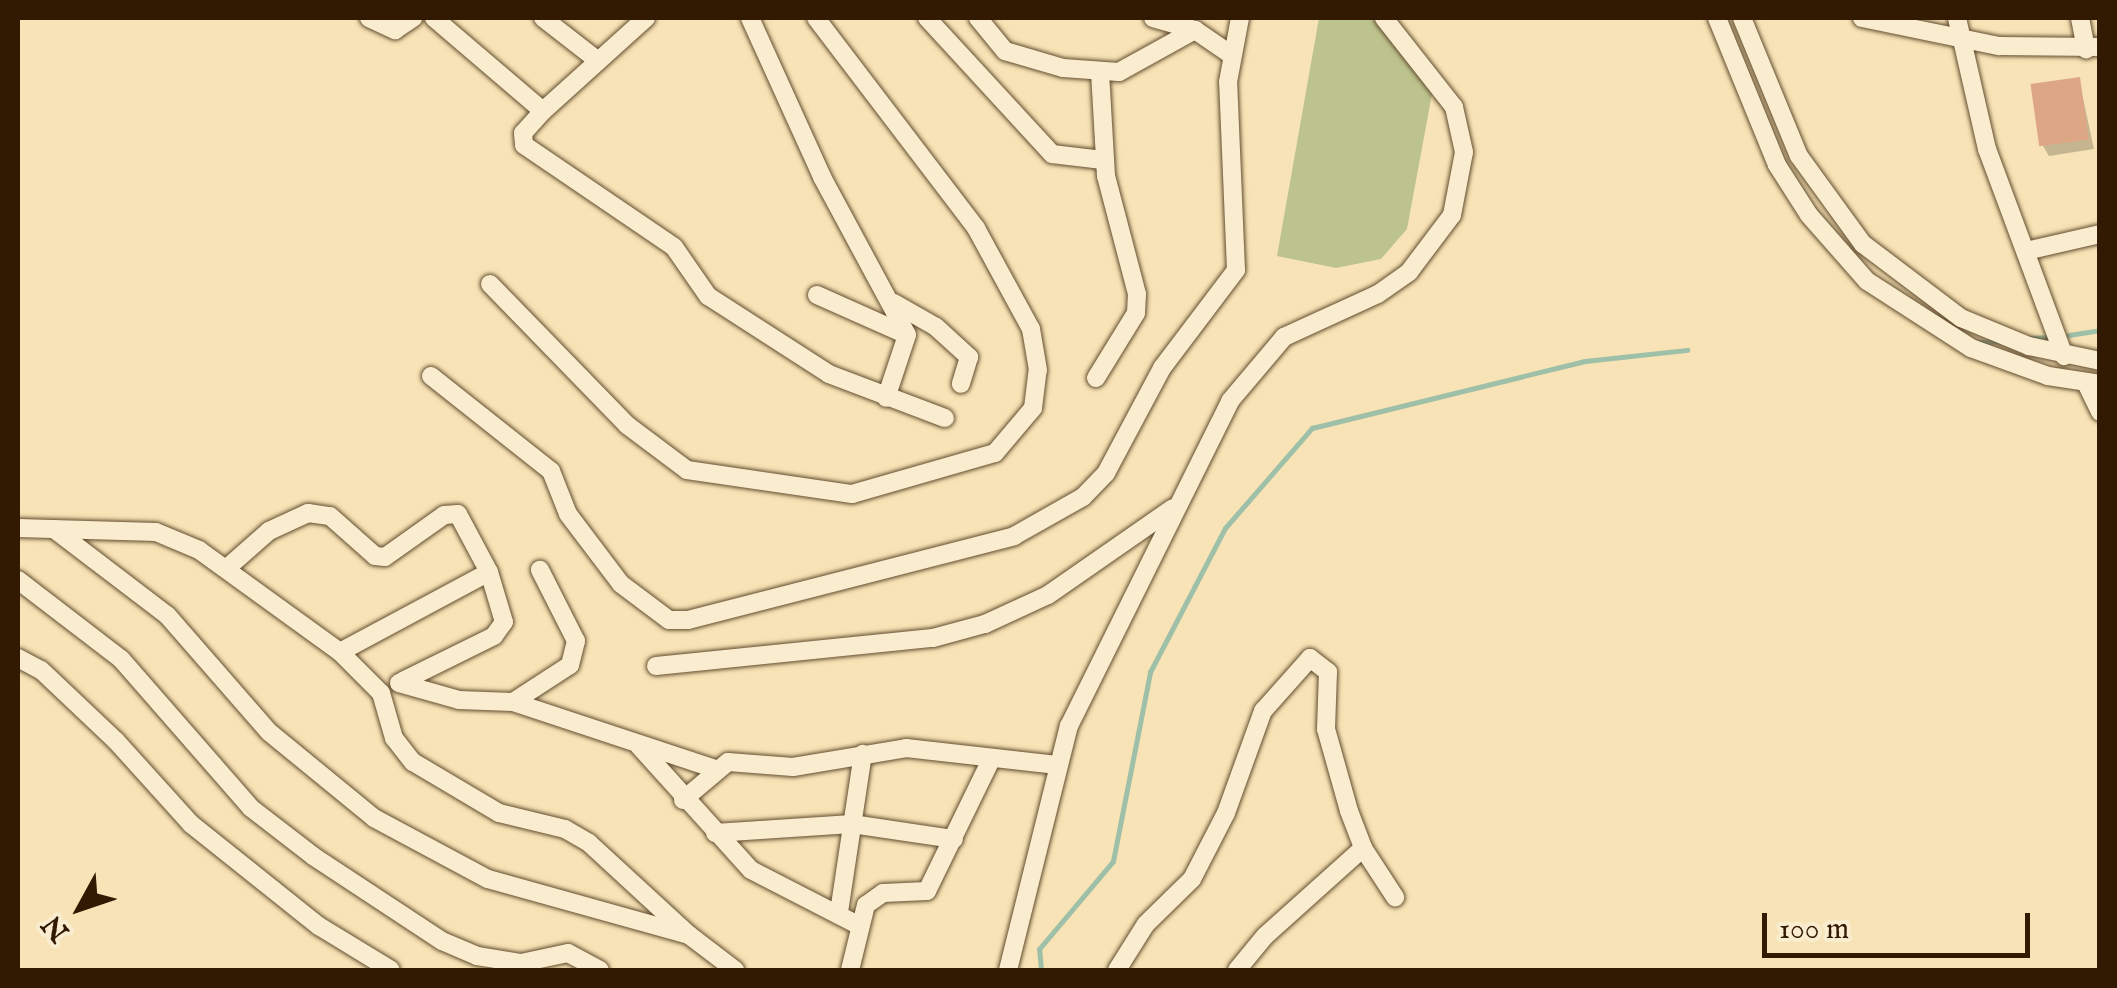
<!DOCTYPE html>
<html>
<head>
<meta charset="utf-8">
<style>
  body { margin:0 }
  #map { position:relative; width:2117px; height:988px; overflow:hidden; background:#f7e3b5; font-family:"IM FELL English",serif }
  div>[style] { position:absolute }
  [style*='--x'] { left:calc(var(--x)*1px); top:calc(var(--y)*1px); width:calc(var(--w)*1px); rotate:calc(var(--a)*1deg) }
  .green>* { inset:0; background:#bdc38d }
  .shadow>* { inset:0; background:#0003 }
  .stream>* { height:5px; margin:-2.5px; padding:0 2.5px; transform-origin:2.5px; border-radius:2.5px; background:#9ebfa8 }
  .building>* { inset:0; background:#dda685; transform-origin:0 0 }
  .roads { filter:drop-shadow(0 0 2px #624c2f) drop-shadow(0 0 2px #624c2f) }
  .minor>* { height:18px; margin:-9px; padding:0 9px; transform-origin:9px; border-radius:9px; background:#faedcf }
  span { translate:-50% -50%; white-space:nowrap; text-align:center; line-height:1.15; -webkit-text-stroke:9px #faedcf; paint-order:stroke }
  .frame { position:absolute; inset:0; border:20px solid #311902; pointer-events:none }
  .north { position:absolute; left:30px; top:858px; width:100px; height:100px; -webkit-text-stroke:8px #faedcf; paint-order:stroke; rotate:230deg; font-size:28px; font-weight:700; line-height:40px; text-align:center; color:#311902 }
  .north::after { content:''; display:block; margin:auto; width:35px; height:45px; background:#311902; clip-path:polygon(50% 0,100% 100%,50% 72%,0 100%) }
  .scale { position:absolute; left:1762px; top:913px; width:268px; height:45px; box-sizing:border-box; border:5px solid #311902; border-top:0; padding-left:12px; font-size:30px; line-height:35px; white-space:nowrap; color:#311902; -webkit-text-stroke:8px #faedcf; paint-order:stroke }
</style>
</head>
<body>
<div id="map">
  <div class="green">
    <i style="clip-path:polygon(1319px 18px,1376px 18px,1434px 83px,1407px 229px,1381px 259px,1336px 268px,1277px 256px)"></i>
  </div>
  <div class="shadow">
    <i style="clip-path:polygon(2079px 80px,2094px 149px,2049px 156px,2043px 146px)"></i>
  </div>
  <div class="stream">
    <i style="--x:2069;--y:335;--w:31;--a:-9"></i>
    <i style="--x:2030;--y:338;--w:18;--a:-3"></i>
    <i style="--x:1977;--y:342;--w:24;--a:-2"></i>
    <i style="--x:1041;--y:970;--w:21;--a:-95"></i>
    <i style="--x:1039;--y:949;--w:115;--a:-49.9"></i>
    <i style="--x:1113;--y:861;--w:193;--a:-78.9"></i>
    <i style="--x:1150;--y:672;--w:162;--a:-62.5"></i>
    <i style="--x:1225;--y:528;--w:133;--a:-49"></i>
    <i style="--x:1312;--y:428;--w:281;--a:-13.8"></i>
    <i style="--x:1585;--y:361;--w:103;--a:-6.2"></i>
  </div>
  <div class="building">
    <i style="left:2080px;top:77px;width:63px;height:50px;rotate:82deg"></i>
  </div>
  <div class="roads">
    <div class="minor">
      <i style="--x:369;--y:18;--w:29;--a:25"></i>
      <i style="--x:395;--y:30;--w:22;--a:-34"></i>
      <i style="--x:434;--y:18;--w:143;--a:40.5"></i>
      <i style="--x:543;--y:111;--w:30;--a:132"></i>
      <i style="--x:523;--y:133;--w:12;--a:85"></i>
      <i style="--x:524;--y:145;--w:181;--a:34.2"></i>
      <i style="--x:674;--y:247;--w:60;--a:55.2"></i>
      <i style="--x:708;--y:296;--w:144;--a:32.8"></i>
      <i style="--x:829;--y:374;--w:124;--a:20.8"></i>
      <i style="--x:543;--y:18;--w:68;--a:37.9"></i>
      <i style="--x:750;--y:18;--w:175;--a:65.6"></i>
      <i style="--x:822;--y:177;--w:179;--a:61.7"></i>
      <i style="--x:907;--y:335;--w:66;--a:108.4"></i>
      <i style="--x:927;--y:18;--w:185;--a:47.4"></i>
      <i style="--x:1052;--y:154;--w:51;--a:6.7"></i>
      <i style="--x:978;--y:18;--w:43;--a:50.7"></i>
      <i style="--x:1005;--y:51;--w:60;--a:16.3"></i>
      <i style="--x:1063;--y:68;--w:56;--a:4.1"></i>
      <i style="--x:1119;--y:72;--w:87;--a:-28.9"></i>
      <i style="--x:1153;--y:18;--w:44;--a:15.9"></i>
      <i style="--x:1195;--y:30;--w:42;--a:34.4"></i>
      <i style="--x:1717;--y:18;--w:159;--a:67.8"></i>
      <i style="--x:1777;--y:165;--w:59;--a:57.4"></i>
      <i style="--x:1809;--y:215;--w:88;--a:48.7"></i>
      <i style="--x:1867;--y:281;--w:124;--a:32.8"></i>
      <i style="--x:1971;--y:348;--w:82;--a:20"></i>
      <i style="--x:2048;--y:376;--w:53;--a:8.7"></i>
      <i style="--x:1742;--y:18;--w:149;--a:67.6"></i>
      <i style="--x:1799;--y:156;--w:109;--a:54"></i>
      <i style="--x:1863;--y:244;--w:123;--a:37.1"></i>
      <i style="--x:1961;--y:318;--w:74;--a:22.4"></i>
      <i style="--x:2029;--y:346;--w:73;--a:11.9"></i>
      <i style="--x:1862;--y:18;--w:140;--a:11.6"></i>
      <i style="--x:1999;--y:46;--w:101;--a:0.6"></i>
      <i style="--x:1957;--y:18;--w:134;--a:77.1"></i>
      <i style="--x:1987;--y:149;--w:221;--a:69.6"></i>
      <i style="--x:2080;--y:18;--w:32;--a:79"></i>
      <i style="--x:543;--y:111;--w:139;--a:-42.1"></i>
      <i style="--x:2026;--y:251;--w:76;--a:-12.9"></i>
      <i style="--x:490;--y:284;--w:197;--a:45.8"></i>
      <i style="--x:627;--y:425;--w:75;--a:36.9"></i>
      <i style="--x:687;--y:470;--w:167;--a:8.3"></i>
      <i style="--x:852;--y:494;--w:149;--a:-16"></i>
      <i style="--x:995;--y:453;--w:59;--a:-49.8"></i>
      <i style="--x:1033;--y:408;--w:38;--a:-83"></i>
      <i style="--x:1038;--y:370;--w:42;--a:-99.7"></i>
      <i style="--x:1031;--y:329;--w:115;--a:-118.6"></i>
      <i style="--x:976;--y:228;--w:264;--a:-127.3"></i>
      <i style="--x:817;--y:295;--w:98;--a:24"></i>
      <i style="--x:894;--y:303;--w:48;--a:29.7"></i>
      <i style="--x:936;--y:327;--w:45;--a:42.3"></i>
      <i style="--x:969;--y:357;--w:28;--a:107"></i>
      <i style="--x:431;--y:376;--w:153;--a:38.4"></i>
      <i style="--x:551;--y:471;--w:46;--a:68.4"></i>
      <i style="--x:568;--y:514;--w:88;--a:52.9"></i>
      <i style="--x:621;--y:584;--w:60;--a:36.9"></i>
      <i style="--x:669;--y:620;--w:19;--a:0"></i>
      <i style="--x:688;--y:620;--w:337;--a:-14.4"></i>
      <i style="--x:1014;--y:536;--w:79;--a:-29.5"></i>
      <i style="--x:1083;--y:497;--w:33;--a:-46"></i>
      <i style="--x:1106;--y:473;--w:119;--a:-61.9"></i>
      <i style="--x:1162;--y:368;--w:123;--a:-52.9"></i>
      <i style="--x:1236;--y:270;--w:188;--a:-92.4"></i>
      <i style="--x:1228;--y:82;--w:65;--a:-79.4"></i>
      <i style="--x:1096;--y:378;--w:76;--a:-58.4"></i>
      <i style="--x:1136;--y:313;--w:19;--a:-87"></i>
      <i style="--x:1137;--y:294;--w:122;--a:-104.7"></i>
      <i style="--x:1106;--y:176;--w:105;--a:-93.3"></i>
      <i style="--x:2086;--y:383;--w:32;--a:64"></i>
      <i style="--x:18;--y:528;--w:138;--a:1.7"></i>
      <i style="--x:156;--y:532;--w:47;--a:22.7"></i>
      <i style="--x:199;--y:550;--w:174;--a:35.9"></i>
      <i style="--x:340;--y:652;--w:58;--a:45"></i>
      <i style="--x:381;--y:693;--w:47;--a:73.9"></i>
      <i style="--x:394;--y:738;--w:31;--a:52"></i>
      <i style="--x:413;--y:762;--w:100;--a:30.7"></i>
      <i style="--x:499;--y:813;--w:68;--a:13.6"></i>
      <i style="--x:565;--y:829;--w:28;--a:30"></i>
      <i style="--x:589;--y:843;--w:136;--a:42.6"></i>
      <i style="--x:54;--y:529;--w:142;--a:37.3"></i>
      <i style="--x:167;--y:615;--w:155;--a:48.9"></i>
      <i style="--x:269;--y:732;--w:136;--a:39.3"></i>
      <i style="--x:374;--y:818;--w:129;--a:28.2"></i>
      <i style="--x:488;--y:879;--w:209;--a:15.6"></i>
      <i style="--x:689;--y:935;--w:58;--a:37.3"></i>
      <i style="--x:227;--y:568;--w:56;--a:-41.4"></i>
      <i style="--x:269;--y:531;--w:43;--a:-24.8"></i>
      <i style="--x:308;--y:513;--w:22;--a:8"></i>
      <i style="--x:330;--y:516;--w:60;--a:41.6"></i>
      <i style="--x:375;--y:556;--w:10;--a:6"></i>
      <i style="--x:385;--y:557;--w:72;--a:-35.4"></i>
      <i style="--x:444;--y:515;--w:14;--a:-4"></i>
      <i style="--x:458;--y:514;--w:66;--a:61.9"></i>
      <i style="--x:489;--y:572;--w:52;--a:73.3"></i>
      <i style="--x:504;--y:622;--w:17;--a:126"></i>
      <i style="--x:494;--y:636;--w:102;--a:153.7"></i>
      <i style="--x:18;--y:580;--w:130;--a:37.5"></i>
      <i style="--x:121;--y:659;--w:198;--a:48.9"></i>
      <i style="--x:251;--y:808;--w:78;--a:37.7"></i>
      <i style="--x:313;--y:856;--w:154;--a:33.4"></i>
      <i style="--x:442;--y:941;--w:38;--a:23"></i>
      <i style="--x:477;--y:956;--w:45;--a:9"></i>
      <i style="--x:521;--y:963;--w:48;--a:-12"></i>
      <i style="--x:568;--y:953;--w:36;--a:28"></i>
      <i style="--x:340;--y:652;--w:169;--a:-28.2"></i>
      <i style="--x:18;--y:658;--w:26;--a:28"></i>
      <i style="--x:41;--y:670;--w:103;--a:43.4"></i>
      <i style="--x:116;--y:741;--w:112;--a:47.9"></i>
      <i style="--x:191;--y:824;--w:164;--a:38.6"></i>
      <i style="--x:319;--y:926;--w:84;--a:31.4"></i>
      <i style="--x:656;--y:666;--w:278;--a:-5.8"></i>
      <i style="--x:933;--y:638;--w:54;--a:-15.1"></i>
      <i style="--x:985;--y:624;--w:69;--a:-24.7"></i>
      <i style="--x:1048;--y:595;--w:152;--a:-34.8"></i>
      <i style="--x:399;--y:683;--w:62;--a:15.8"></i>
      <i style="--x:459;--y:700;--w:54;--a:2.1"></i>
      <i style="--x:513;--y:702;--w:68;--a:-33"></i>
      <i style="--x:570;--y:665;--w:25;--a:-76"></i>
      <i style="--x:576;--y:641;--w:80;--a:-116.9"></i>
      <i style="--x:513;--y:702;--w:214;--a:18.3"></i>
      <i style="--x:639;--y:746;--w:167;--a:47.9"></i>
      <i style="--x:751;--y:870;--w:123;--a:27.2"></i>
      <i style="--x:683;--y:800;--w:59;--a:-40.2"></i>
      <i style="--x:728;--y:762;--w:65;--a:4.4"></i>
      <i style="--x:793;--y:767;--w:115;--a:-9.5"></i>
      <i style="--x:906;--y:748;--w:152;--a:6.4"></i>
      <i style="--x:715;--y:833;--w:137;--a:-3.8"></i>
      <i style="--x:852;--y:824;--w:103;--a:8.4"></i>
      <i style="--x:839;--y:912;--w:160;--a:-81.4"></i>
      <i style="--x:850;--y:970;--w:67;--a:-76.2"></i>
      <i style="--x:866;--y:905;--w:21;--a:-35"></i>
      <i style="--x:883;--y:893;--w:44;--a:-2.6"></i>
      <i style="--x:927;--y:891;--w:146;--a:-64"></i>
      <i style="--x:1008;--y:970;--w:252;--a:-76"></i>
      <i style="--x:1069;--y:726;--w:363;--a:-63.6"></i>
      <i style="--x:1230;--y:401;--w:84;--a:-49.8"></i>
      <i style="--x:1284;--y:337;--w:103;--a:-24.6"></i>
      <i style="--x:1378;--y:294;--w:38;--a:-35"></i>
      <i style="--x:1409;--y:272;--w:71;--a:-53"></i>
      <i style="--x:1452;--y:215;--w:64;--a:-79.2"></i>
      <i style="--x:1464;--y:152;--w:46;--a:-102.5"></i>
      <i style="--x:1454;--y:107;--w:113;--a:-128.2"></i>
      <i style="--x:1117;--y:970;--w:54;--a:-57.8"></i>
      <i style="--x:1146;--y:924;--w:64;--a:-44.4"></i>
      <i style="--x:1192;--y:879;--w:74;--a:-62.7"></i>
      <i style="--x:1226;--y:813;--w:109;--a:-70.1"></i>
      <i style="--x:1263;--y:711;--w:71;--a:-48.4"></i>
      <i style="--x:1310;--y:658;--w:23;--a:38"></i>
      <i style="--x:1328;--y:672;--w:57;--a:92"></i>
      <i style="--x:1326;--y:729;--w:85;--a:74.3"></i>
      <i style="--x:1349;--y:811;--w:40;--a:69"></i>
      <i style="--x:1363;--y:848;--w:59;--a:56.9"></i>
      <i style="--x:1237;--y:970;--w:44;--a:-50.5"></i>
      <i style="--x:1265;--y:936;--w:132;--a:-41.9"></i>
    </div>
  </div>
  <div class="frame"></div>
  <div class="north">N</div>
  <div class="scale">100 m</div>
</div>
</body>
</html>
